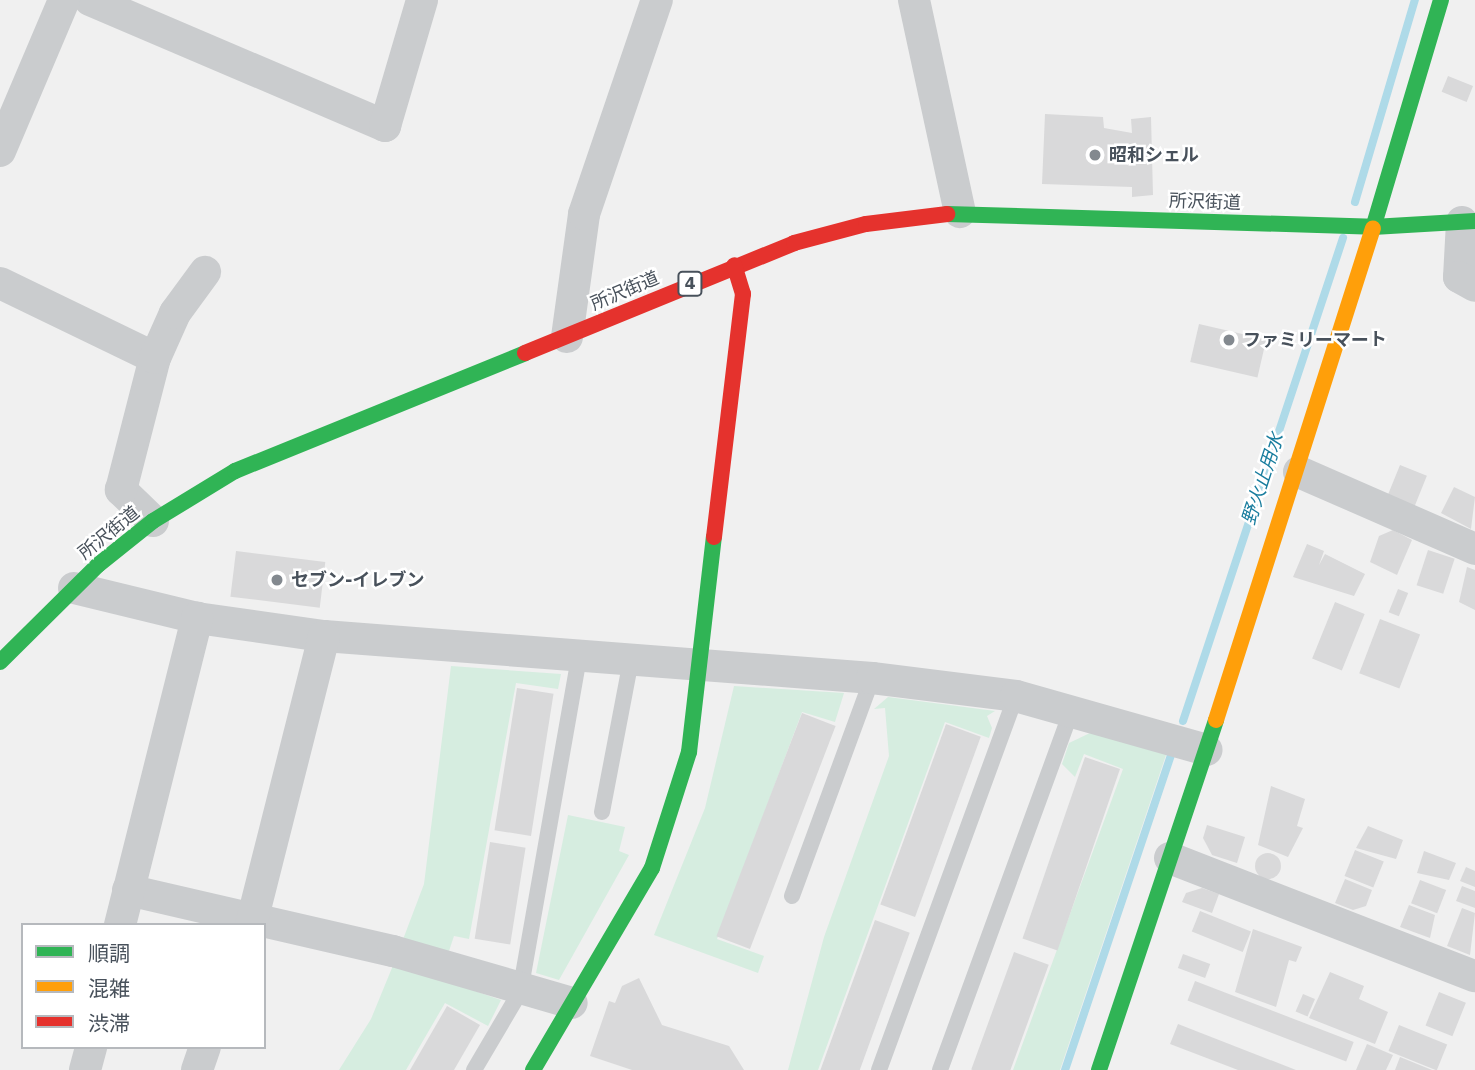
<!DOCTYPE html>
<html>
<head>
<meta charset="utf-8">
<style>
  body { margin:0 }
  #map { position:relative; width:1475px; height:1070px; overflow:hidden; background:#f0f0f0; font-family:"DejaVu Sans","Noto Sans JP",sans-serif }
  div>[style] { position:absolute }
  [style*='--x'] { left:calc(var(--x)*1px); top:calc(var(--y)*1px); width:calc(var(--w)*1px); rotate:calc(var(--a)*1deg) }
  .green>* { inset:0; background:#d6ede0 }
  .stream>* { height:8px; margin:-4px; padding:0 4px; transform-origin:4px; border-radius:4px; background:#aedae8 }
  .building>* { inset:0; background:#d9d9da; transform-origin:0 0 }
  .round { border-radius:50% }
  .lane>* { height:16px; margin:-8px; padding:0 8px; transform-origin:8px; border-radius:8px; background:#caccce }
  .street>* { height:32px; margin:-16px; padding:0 16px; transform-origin:16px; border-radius:16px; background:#caccce }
  .fast>* { height:16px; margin:-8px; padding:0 8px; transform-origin:8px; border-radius:8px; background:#30b455 }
  .slow>* { height:16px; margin:-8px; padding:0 8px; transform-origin:8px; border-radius:8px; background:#ff9f0a }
  .jam>* { height:16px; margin:-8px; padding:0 8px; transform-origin:8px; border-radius:8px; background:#e5322d }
  .dots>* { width:19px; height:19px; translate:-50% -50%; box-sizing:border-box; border:4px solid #fff; border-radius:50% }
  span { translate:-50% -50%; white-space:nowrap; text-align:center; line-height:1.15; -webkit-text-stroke:5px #fff; paint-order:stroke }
  .shield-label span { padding:2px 5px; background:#fff; border:2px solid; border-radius:5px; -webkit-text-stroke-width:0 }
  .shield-label { font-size:16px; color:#48515b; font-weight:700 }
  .poi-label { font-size:18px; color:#48515b; font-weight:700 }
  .left { translate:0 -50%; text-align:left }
  .street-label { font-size:18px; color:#48515b }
  .water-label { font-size:19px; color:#187d9e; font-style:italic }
  .legend { position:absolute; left:21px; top:923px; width:245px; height:126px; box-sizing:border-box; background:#fff; border:2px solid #b6b9bd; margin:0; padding:9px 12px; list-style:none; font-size:21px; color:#48515b }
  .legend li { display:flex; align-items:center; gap:14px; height:35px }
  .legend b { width:35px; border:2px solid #b6b9bd }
</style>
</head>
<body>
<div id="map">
  <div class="green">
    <i style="clip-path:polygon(451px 666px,561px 674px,558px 689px,516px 683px,469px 939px,454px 936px,449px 951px,402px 942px,424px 884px)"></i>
    <i style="clip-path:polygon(734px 686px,844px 693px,835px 722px,802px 712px,717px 939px,764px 956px,758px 973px,654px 935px,705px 808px)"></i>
    <i style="clip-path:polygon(888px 697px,995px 711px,987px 716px,992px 728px,989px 738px,945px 722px,818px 1070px,788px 1070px,824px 937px,889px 756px,885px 708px,874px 709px)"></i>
    <i style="clip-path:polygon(1090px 733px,1167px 752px,1060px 1070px,1013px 1070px,1123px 769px,1084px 754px,1075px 777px,1062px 764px,1069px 743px)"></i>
    <i style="clip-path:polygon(568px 815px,625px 827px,619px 851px,629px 855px,559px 980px,536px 973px)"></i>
    <i style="clip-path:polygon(394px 963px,501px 1000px,488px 1026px,445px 1003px,406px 1070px,339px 1070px,371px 1019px)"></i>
  </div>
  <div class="stream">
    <i style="--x:1355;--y:202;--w:211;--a:-73.5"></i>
    <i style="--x:1183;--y:721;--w:509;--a:-71.67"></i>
    <i style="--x:1065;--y:1070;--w:339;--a:-71.4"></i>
  </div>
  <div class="building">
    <i style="left:1448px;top:76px;width:27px;height:17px;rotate:22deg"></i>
    <i style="clip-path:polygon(1045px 114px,1103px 117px,1104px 128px,1132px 133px,1131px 119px,1151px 117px,1153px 195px,1132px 197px,1132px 187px,1042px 184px)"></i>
    <i style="left:1199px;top:324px;width:69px;height:39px;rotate:13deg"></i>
    <i style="left:1400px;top:465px;width:29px;height:33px;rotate:22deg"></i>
    <i style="clip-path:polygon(1454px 487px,1475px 497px,1471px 529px,1441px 513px)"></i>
    <i style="clip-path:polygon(1393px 530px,1412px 540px,1397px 575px,1370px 562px,1379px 536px)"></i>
    <i style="clip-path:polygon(1307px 544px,1324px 551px,1319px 565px,1325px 554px,1365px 574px,1354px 596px,1293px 577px)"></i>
    <i style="left:1428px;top:550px;width:28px;height:37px;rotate:18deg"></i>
    <i style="left:236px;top:551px;width:90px;height:46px;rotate:7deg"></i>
    <i style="clip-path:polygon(1467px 567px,1475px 570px,1475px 610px,1459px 602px)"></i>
    <i style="left:1398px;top:589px;width:11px;height:25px;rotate:22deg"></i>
    <i style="left:1335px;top:602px;width:32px;height:61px;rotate:22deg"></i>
    <i style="left:1380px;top:619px;width:43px;height:58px;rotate:21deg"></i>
    <i style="left:517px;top:688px;width:37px;height:144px;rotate:9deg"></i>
    <i style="left:802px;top:713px;width:36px;height:239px;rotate:21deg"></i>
    <i style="left:946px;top:724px;width:37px;height:192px;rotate:20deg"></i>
    <i style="left:1085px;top:757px;width:37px;height:192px;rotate:19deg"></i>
    <i style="clip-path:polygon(1271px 786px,1305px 799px,1297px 826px,1303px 828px,1288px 857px,1258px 845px)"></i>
    <i style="clip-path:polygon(1207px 825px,1245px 837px,1237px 863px,1212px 855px,1203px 838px)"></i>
    <i style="clip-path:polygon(1368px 826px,1403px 840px,1396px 859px,1356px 848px)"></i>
    <i style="left:490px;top:842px;width:36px;height:98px;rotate:9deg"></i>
    <i style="left:1355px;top:850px;width:31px;height:28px;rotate:22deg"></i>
    <i style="clip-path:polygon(1424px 851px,1456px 863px,1449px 880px,1417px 873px)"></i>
    <i class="round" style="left:1255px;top:853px;width:26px;height:26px"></i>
    <i style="clip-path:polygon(1466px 867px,1475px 871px,1475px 887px,1460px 881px)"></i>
    <i style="clip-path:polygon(1345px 879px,1372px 890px,1366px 906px,1353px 910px,1335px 903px)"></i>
    <i style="left:1420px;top:880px;width:28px;height:25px;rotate:21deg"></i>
    <i style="clip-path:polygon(1462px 886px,1475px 891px,1475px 908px,1456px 901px)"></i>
    <i style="clip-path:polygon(1202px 888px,1219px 894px,1212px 913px,1182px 902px,1186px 893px)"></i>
    <i style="clip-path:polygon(1409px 905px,1435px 915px,1430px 938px,1400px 927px)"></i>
    <i style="clip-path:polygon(1462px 908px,1475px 913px,1470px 955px,1447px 946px)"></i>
    <i style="left:1200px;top:911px;width:55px;height:22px;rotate:22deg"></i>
    <i style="left:875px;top:920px;width:37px;height:160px;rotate:20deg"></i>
    <i style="clip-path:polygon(1253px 929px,1302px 947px,1296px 962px,1289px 960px,1276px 1007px,1235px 992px)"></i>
    <i style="left:1014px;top:952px;width:37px;height:125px;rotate:20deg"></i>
    <i style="left:1183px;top:954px;width:29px;height:15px;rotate:20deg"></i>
    <i style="clip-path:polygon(1330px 972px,1364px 986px,1359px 999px,1388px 1012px,1375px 1044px,1309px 1018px)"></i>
    <i style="clip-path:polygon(639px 978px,662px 1025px,729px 1046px,744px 1070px,632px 1070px,590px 1056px,609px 1001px,615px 1003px,622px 986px)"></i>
    <i style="left:1195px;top:981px;width:170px;height:21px;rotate:21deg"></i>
    <i style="left:1439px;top:992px;width:29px;height:36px;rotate:22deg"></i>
    <i style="left:1303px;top:994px;width:13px;height:19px;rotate:23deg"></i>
    <i style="clip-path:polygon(447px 1006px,480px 1025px,454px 1070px,410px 1070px)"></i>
    <i style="clip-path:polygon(1178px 1024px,1296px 1070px,1238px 1070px,1170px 1044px)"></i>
    <i style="left:1399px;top:1025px;width:52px;height:28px;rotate:22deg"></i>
    <i style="clip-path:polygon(1367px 1044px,1393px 1055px,1386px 1070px,1356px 1070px)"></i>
    <i style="clip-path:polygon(1400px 1057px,1432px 1070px,1395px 1070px)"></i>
  </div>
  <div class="lane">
    <i style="--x:602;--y:812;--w:155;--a:-79.2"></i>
    <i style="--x:792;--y:896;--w:232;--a:-69.8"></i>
    <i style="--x:474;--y:1070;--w:91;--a:-59.5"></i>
    <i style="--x:520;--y:992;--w:341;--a:-80"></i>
    <i style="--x:879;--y:1070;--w:398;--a:-69.9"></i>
    <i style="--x:940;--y:1070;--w:383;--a:-69.9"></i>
  </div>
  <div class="street">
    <i style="--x:90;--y:0;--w:321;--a:23.1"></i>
    <i style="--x:385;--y:126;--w:131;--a:-73.6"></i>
    <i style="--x:914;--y:0;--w:217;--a:77.8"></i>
    <i style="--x:0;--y:151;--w:164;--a:-67"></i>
    <i style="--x:1462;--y:222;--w:55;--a:93.1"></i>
    <i style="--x:1459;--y:277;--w:18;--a:29"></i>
    <i style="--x:0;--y:283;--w:172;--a:25.8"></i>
    <i style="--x:567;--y:337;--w:124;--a:-82.1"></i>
    <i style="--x:584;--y:214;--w:226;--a:-71.2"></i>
    <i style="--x:1299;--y:472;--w:192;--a:23.6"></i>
    <i style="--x:153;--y:521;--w:45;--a:-135.9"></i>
    <i style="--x:121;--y:490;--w:136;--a:-75.6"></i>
    <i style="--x:155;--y:358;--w:49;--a:-66"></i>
    <i style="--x:175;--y:313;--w:51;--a:-53.8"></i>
    <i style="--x:74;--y:588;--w:127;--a:13.7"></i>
    <i style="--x:197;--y:618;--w:128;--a:8.1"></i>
    <i style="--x:324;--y:636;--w:550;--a:4.38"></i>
    <i style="--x:872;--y:678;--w:145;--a:7.1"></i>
    <i style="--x:1016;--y:696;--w:198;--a:15.8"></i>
    <i style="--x:1170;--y:858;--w:327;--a:21.2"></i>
    <i style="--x:128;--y:890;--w:272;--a:13"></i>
    <i style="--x:393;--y:951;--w:186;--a:16.2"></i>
    <i style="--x:120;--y:925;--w:317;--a:-75.9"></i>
    <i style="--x:251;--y:925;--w:298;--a:-75.8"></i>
    <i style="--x:85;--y:1070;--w:24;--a:-75"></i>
    <i style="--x:197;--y:1070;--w:24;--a:-71"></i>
  </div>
  <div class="fast">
    <i style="--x:947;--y:214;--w:426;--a:1.7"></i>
    <i style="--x:1373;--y:227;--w:102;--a:-3.4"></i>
    <i style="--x:1373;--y:228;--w:238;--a:-73.4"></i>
    <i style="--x:0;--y:662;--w:138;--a:-44.7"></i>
    <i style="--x:98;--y:565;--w:70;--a:-38.7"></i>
    <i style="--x:153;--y:521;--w:96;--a:-31.4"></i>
    <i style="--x:235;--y:471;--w:313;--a:-22.1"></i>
    <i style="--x:533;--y:1070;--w:234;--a:-59.5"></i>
    <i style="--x:652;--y:868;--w:122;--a:-72.3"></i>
    <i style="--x:689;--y:752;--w:216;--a:-83.4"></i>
    <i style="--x:1099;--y:1070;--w:369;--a:-71.5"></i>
  </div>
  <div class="slow">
    <i style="--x:1216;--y:720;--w:516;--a:-72.3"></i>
  </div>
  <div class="jam">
    <i style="--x:525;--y:353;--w:291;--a:-22.2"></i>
    <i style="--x:794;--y:243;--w:74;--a:-14.8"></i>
    <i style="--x:866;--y:224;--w:82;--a:-7"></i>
    <i style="--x:714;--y:537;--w:245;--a:-83.2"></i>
    <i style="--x:743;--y:294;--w:30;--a:-107"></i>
  </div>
  <div class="dots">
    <i style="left:1095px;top:155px;background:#83898f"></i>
    <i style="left:1229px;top:340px;background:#83898f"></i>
    <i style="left:277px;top:580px;background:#83898f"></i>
  </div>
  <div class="shield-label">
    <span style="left:690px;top:284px">4</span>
  </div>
  <div class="poi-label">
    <span class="left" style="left:1109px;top:155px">昭和シェル</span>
    <span class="left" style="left:1243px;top:340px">ファミリーマート</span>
    <span class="left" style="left:291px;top:580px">セブン-イレブン</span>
  </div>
  <div class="street-label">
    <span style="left:1205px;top:202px;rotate:2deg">所沢街道</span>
    <span style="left:625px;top:291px;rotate:-23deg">所沢街道</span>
    <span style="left:109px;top:533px;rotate:-39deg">所沢街道</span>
  </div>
  <div class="water-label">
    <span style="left:1263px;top:479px;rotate:-72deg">野火止用水</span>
  </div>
  <ul class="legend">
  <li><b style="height:9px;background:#30b455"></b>順調</li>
  <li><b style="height:9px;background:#ff9f0a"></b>混雑</li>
  <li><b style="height:9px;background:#e5322d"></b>渋滞</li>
  </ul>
</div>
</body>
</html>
